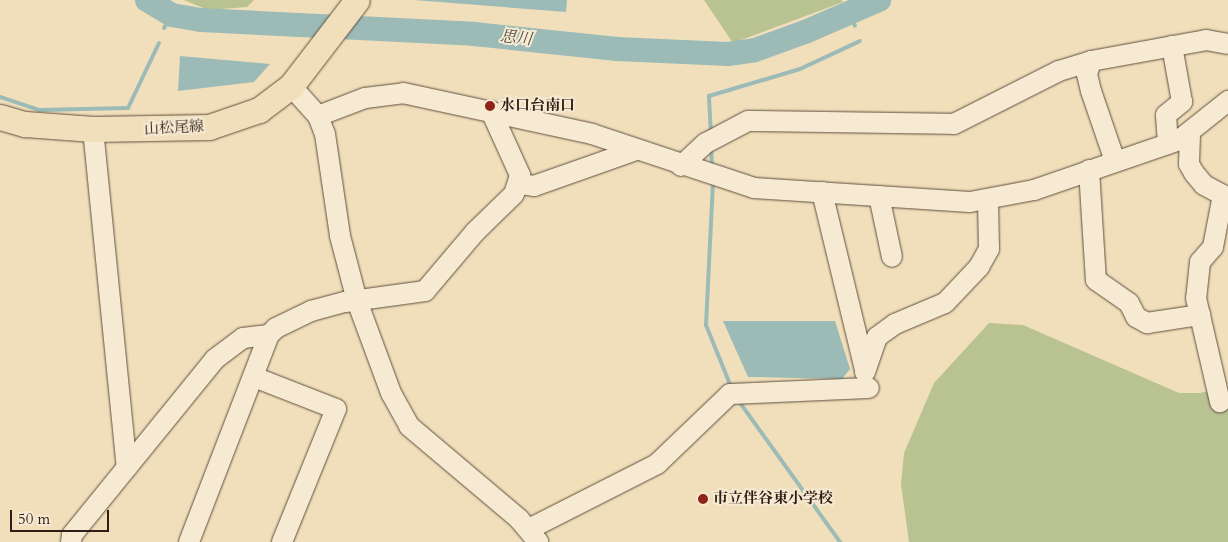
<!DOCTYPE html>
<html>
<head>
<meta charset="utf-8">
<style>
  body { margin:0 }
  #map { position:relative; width:1228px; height:542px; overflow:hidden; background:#f1dfbb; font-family:Cardo,"Noto Serif JP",serif }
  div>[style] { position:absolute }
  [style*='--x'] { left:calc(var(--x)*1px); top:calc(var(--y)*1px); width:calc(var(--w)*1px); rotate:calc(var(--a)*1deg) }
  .green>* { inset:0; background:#b9c291 }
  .water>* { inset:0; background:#9cbbb7 }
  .stream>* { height:4px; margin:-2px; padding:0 2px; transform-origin:2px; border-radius:2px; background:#9cbbb7 }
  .river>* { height:24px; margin:-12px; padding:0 12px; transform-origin:12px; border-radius:12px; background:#9cbbb7 }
  .roads { filter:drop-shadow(0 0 1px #604e3e) drop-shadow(0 0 1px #604e3e) }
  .minor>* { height:20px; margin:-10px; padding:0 10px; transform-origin:10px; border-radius:10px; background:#f6ead3 }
  .major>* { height:25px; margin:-12.5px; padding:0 12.5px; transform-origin:12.5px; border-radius:12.5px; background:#f1dfbb }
  .dots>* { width:14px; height:14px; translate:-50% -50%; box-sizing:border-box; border:2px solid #f6ead3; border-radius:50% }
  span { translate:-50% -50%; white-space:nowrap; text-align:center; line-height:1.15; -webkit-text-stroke:4px #f6ead3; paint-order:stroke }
  .poi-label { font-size:15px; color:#2f1d15; font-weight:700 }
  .left { translate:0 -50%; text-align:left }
  .street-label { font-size:15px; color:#2f1d15 }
  .water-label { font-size:16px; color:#504c46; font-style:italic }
  .scale { position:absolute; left:10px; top:510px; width:99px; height:22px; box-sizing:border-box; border:2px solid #2f1d15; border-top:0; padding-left:6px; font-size:15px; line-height:18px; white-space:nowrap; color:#2f1d15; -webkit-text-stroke:4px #f6ead3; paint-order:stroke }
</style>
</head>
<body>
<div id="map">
  <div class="green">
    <i style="clip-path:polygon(184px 0,254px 0,247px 7px,208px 10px)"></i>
    <i style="clip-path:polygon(704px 0,841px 0,843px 2px,733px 43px)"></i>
    <i style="clip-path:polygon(989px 323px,1023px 325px,1179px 393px,1200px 393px,1228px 387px,1228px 542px,909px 542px,901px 484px,904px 453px,934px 383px)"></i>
  </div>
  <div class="water">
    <i style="clip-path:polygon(414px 0,567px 0,566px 12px)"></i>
    <i style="clip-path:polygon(180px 56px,270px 64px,254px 82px,178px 91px)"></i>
    <i style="clip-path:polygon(723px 321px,835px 321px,850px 369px,842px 379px,748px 377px)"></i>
  </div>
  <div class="stream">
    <i style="--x:849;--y:13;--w:14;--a:65"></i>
    <i style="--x:164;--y:28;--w:15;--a:-58"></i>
    <i style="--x:0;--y:97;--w:41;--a:18.4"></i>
    <i style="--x:39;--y:110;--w:89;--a:-1.3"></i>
    <i style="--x:128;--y:108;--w:72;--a:-64.5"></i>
    <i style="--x:711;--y:135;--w:39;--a:-93"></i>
    <i style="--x:709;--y:96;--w:95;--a:-16.5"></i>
    <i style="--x:800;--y:69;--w:66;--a:-25"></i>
    <i style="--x:711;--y:147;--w:20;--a:87"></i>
    <i style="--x:713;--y:182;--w:143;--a:92.8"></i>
    <i style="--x:706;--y:325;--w:67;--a:68"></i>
    <i style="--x:738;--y:400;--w:175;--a:54.3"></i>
  </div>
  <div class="river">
    <i style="--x:147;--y:0;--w:29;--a:31"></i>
    <i style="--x:172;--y:15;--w:29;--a:10"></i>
    <i style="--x:201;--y:20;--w:273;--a:2.9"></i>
    <i style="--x:474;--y:34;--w:144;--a:6"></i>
    <i style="--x:617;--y:49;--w:111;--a:2.6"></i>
    <i style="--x:728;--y:54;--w:27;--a:-8"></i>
    <i style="--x:755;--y:50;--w:53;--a:-19.8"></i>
    <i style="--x:805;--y:32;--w:81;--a:-23.4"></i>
  </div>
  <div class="roads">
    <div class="minor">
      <i style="--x:1091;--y:61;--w:14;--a:107"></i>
      <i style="--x:1087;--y:74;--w:17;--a:77"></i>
      <i style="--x:1091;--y:91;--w:74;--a:71.1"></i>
      <i style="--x:291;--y:86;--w:40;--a:48"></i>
      <i style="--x:318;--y:116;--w:19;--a:69"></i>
      <i style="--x:325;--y:134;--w:103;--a:81.6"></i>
      <i style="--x:340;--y:236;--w:67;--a:75.3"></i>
      <i style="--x:357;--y:301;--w:98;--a:69.7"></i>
      <i style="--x:391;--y:393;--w:38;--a:61"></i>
      <i style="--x:409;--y:426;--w:144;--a:40.2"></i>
      <i style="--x:519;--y:519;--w:30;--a:50"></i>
      <i style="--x:318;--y:116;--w:50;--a:-21"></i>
      <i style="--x:365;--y:98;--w:38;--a:-7"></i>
      <i style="--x:403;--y:93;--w:193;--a:12.2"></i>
      <i style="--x:592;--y:134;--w:171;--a:18.4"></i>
      <i style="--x:754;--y:188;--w:216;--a:3.7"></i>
      <i style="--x:970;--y:202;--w:65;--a:-10.6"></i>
      <i style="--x:1034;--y:190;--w:153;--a:-19"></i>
      <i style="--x:1179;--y:140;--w:63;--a:-38.5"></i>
      <i style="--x:93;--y:129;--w:340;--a:84.3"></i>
      <i style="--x:1190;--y:135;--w:29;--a:92"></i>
      <i style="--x:1189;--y:164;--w:10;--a:61"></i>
      <i style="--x:1194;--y:173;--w:16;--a:50"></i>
      <i style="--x:1204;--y:185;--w:21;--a:28"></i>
      <i style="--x:1223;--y:195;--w:53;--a:100.9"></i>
      <i style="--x:1213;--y:247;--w:20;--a:131"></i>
      <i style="--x:1200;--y:262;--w:36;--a:96"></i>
      <i style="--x:1196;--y:298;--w:107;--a:77"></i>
      <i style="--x:1168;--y:144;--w:29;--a:-94"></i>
      <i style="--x:1166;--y:115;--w:21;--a:-39"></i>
      <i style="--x:1182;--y:102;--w:57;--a:-100.1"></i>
      <i style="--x:681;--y:166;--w:34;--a:-43"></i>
      <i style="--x:706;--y:143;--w:47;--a:-27.6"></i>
      <i style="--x:748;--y:121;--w:206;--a:0.8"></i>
      <i style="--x:954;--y:124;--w:118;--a:-26.8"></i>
      <i style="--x:1059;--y:71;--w:34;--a:-17"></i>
      <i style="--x:1091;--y:61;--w:117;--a:-10.3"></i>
      <i style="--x:1206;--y:40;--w:22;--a:10"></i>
      <i style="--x:1089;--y:170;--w:110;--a:86.4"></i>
      <i style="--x:1096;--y:280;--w:40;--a:34.9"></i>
      <i style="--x:1129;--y:303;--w:16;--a:63"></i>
      <i style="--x:1136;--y:317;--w:13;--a:29"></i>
      <i style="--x:1147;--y:323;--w:54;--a:-8.6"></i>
      <i style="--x:520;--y:184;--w:14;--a:8"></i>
      <i style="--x:534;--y:186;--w:108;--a:-19.4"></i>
      <i style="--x:822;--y:192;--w:183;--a:76.4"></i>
      <i style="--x:879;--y:196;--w:62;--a:78"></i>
      <i style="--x:865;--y:372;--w:37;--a:-71"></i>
      <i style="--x:877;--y:337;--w:22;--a:-36"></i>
      <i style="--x:895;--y:324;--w:54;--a:-22.8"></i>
      <i style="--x:945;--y:303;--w:50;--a:-46.6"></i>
      <i style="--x:979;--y:267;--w:21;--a:-61"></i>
      <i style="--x:989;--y:249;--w:49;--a:-91.2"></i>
      <i style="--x:254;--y:377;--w:88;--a:21.3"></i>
      <i style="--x:336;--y:409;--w:144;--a:112.1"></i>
      <i style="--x:529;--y:529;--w:144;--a:-26.9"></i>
      <i style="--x:657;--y:464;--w:101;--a:-43.8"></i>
      <i style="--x:730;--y:394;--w:139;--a:-2.5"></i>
      <i style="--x:71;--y:542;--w:7;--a:-82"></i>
      <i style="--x:72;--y:535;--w:227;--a:-50.9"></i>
      <i style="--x:215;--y:359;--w:35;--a:-37"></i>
      <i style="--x:243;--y:338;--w:26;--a:-7"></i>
      <i style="--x:189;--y:542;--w:222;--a:-68.9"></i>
      <i style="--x:269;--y:335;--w:10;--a:-45"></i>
      <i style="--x:276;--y:328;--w:39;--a:-26"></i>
      <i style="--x:311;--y:311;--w:35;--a:-15"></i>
      <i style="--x:345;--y:302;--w:81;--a:-7.8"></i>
      <i style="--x:425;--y:291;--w:77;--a:-49.7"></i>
      <i style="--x:475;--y:232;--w:54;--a:-44.3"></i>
      <i style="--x:514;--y:194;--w:20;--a:-72"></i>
      <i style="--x:520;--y:175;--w:70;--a:-114.4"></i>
    </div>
    <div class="major">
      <i style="--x:0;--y:117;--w:26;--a:16"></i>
      <i style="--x:25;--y:124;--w:68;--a:4.2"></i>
      <i style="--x:93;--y:129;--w:116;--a:-1"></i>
      <i style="--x:209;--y:127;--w:53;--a:-18.8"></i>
      <i style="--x:259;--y:110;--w:40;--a:-37"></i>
      <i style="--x:291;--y:86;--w:108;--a:-52.5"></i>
    </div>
  </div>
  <div class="dots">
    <i style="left:490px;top:106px;background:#8f2418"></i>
    <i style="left:703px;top:499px;background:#8f2418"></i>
  </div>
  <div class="poi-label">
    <span class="left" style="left:500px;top:106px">水口台南口</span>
    <span class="left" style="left:713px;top:499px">市立伴谷東小学校</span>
  </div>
  <div class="street-label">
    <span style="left:174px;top:128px;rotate:-3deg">山松尾線</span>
  </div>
  <div class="water-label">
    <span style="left:516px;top:38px;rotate:6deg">思川</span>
  </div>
  <div class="scale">50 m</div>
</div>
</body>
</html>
